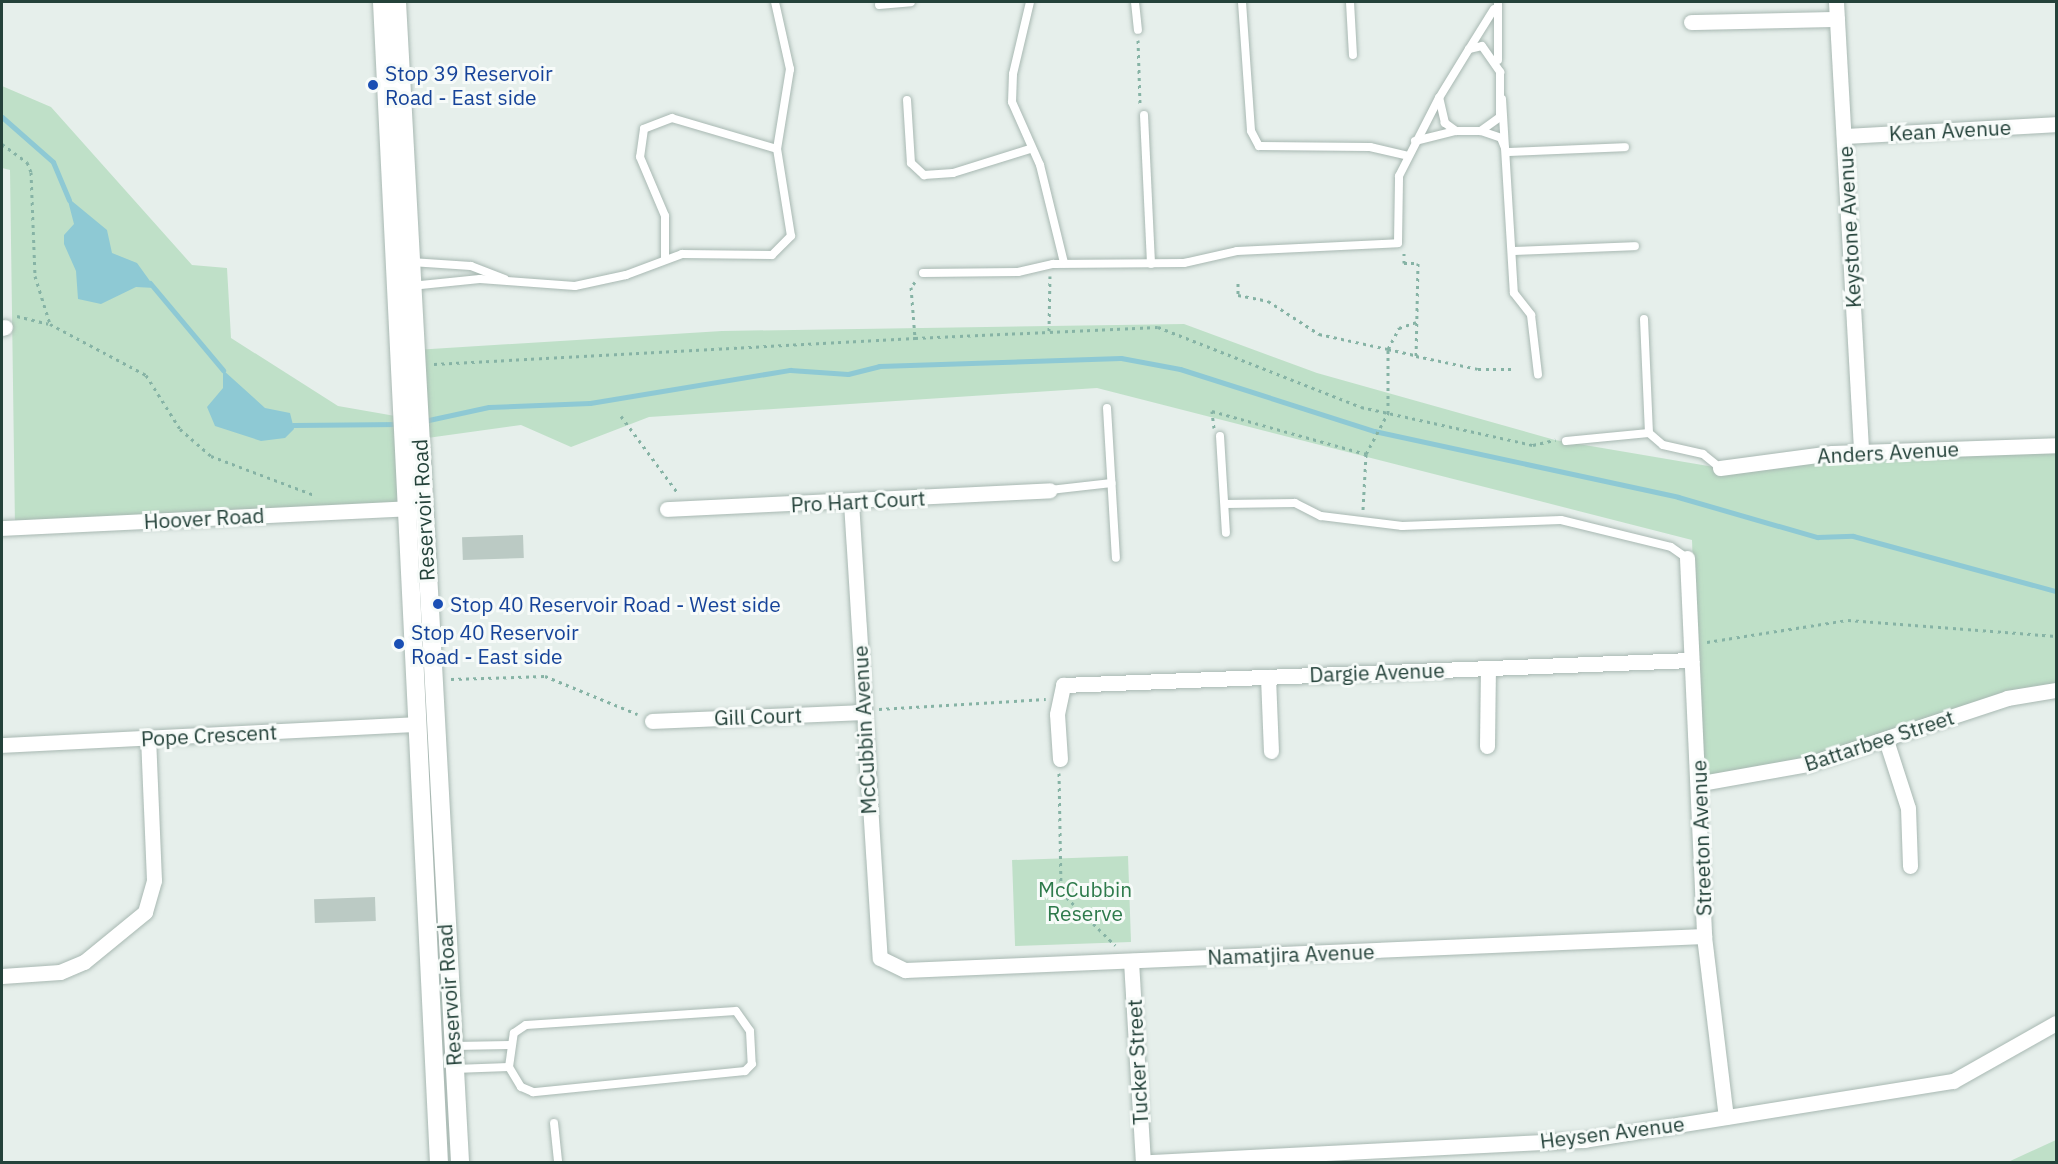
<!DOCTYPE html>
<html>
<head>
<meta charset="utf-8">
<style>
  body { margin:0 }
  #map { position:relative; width:2058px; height:1164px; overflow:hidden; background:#e6efeb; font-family:"IBM Plex Sans",sans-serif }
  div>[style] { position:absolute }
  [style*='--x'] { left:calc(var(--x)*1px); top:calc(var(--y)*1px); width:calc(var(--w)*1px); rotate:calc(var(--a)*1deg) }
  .green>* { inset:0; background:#bfe0c8; transform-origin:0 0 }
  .water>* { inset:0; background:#8ec9d4 }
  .stream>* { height:5px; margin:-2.5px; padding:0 2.5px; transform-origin:2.5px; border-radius:2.5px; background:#8ec9d4 }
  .building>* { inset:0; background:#bbcac4; transform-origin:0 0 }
  .path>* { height:3px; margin-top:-1.5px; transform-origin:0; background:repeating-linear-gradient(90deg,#86b3a5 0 3px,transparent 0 7.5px) }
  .roads { filter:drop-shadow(0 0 2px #a8b8b2) drop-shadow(0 0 2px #a8b8b2) }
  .service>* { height:8px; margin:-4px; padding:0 4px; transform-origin:4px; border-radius:4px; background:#fff }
  .minor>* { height:15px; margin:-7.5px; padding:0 7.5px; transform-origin:7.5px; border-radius:7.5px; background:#fff }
  .secondary>* { height:18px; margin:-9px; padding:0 9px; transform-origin:9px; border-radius:9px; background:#fff }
  .dots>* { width:16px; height:16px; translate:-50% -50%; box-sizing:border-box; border:3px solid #f7fbf9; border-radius:50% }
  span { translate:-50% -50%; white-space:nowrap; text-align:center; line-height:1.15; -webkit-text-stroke:6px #f7fbf9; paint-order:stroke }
  .transit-label { font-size:21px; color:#164399 }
  .left { translate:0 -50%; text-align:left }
  .street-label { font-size:21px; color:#24423a }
  .park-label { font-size:21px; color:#2d7a4b }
  .frame { position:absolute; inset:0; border:3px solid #24423a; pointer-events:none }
</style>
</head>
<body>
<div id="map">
  <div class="green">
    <i style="clip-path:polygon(2px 86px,51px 107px,192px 265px,227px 268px,231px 338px,338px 406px,401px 417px,406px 508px,15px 527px,10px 170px,2px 168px)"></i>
    <i style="clip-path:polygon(1184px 324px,1317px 373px,1555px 440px,1720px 468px,2056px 446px,2056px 694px,2007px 698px,1733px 782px,1701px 783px,1692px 540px,1097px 388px,649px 417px,571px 447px,521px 425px,420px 439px,415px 350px,722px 331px)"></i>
    <i style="left:1128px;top:856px;width:86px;height:116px;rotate:88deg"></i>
    <i style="clip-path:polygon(2056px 1140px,2056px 1162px,2008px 1162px)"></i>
  </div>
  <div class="water">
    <i style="clip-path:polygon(67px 197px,107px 230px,112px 253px,137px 263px,155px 288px,136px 287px,101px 304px,78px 299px,76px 271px,64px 244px,64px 235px,74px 224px)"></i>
    <i style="clip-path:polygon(223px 370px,265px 408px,290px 413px,294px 429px,285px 438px,261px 441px,215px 426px,207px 407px,223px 388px)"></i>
  </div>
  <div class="stream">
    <i style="--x:2;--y:117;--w:68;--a:41.4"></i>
    <i style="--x:53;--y:162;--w:41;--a:67.2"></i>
    <i style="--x:150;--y:283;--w:114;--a:50"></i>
    <i style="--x:424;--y:421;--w:66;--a:-12.2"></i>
    <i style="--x:489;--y:407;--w:101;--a:-2.3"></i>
    <i style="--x:590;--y:403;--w:203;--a:-9.4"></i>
    <i style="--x:790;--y:370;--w:58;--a:3.9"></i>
    <i style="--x:848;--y:374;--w:32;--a:-14"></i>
    <i style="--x:879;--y:366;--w:242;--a:-1.9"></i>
    <i style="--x:1121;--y:358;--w:60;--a:10.6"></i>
    <i style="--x:1180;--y:369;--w:204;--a:17.7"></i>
    <i style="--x:1374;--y:431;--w:311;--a:12.2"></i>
    <i style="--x:1678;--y:497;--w:145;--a:16.1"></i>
    <i style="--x:1817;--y:537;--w:36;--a:-2"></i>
    <i style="--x:1853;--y:536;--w:210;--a:15.2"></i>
    <i style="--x:293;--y:425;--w:107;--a:-0.5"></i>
  </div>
  <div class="building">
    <i style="left:523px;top:535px;width:23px;height:61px;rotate:88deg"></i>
    <i style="left:375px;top:897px;width:24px;height:61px;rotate:88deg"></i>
  </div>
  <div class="path">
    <i style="--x:1138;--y:40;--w:65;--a:88.2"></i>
    <i style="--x:2;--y:144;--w:31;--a:36"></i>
    <i style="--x:27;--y:162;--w:11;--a:68"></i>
    <i style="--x:31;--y:172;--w:104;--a:87.8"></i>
    <i style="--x:35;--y:276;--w:50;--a:72.6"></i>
    <i style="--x:50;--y:324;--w:109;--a:28"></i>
    <i style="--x:146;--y:375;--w:64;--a:57.8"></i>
    <i style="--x:180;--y:429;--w:41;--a:41.1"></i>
    <i style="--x:211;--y:456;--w:110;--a:20.7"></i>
    <i style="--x:1404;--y:253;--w:10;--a:90"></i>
    <i style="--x:1404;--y:263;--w:14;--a:0"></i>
    <i style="--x:1418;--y:263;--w:93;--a:91.2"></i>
    <i style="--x:1416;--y:356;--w:63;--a:11.8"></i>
    <i style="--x:1478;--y:369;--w:35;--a:0"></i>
    <i style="--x:915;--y:282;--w:6;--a:129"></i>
    <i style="--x:911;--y:287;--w:51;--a:85.5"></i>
    <i style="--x:915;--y:338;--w:243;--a:-2.6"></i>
    <i style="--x:1158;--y:327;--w:218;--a:21.5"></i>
    <i style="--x:1361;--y:407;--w:176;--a:12.5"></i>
    <i style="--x:1533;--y:445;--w:23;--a:-13"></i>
    <i style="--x:1238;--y:283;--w:12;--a:90"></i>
    <i style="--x:1238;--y:295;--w:31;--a:11"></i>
    <i style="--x:1268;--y:301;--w:61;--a:32.9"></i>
    <i style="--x:1319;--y:334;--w:71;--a:12.3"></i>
    <i style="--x:1388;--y:349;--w:24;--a:-62"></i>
    <i style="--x:1399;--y:328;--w:18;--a:-19"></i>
    <i style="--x:17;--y:316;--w:32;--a:14"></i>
    <i style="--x:1049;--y:331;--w:55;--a:-89"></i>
    <i style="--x:434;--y:364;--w:482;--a:-3.1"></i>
    <i style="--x:621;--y:416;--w:94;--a:53.6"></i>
    <i style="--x:1214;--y:428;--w:17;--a:-97"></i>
    <i style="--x:1212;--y:411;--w:160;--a:15.6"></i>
    <i style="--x:1366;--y:454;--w:56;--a:93.1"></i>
    <i style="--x:1366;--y:454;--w:47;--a:-61.8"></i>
    <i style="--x:1388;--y:413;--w:64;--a:-90"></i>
    <i style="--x:1388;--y:349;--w:28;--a:13"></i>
    <i style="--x:1707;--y:642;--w:143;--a:-8.9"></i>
    <i style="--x:1848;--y:620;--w:209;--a:4.4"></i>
    <i style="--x:451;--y:679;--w:94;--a:-1.8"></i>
    <i style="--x:545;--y:676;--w:100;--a:22.4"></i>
    <i style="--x:879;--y:709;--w:167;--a:-3.4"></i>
    <i style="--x:1059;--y:773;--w:119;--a:89"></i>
    <i style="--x:1061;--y:892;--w:76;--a:44.5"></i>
  </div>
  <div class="roads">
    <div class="service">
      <i style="--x:775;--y:2;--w:69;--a:77.4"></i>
      <i style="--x:790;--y:69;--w:81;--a:99.2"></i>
      <i style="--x:1030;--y:2;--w:74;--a:103.3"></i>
      <i style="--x:1013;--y:74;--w:28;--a:92"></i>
      <i style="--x:1012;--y:102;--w:69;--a:66"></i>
      <i style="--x:1040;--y:165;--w:101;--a:76.2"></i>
      <i style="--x:1135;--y:2;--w:28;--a:84"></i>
      <i style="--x:1242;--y:2;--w:129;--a:86"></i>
      <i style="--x:1251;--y:131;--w:17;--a:62"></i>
      <i style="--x:1259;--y:146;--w:111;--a:0.5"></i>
      <i style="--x:1370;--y:147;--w:37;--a:13"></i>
      <i style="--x:1350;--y:2;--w:53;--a:86.8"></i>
      <i style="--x:1498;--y:2;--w:58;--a:90"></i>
      <i style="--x:879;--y:5;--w:32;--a:-5"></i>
      <i style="--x:1482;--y:46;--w:32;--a:55"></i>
      <i style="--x:1500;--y:72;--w:45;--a:90"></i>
      <i style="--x:1500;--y:117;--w:24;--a:144"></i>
      <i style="--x:1481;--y:131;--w:25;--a:180"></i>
      <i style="--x:1456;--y:131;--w:14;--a:-144"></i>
      <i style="--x:1445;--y:123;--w:26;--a:-103"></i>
      <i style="--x:1439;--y:98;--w:57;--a:-58.5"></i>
      <i style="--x:1469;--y:49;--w:13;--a:-13"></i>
      <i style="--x:1469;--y:49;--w:47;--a:-58"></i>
      <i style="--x:1502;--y:99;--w:194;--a:86.5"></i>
      <i style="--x:1514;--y:293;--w:28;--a:52"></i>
      <i style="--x:1531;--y:315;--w:60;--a:83.3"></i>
      <i style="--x:907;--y:100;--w:63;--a:86.4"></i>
      <i style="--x:911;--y:163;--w:18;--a:43"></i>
      <i style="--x:924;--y:175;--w:29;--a:-4"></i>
      <i style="--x:953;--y:173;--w:81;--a:-17.3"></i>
      <i style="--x:1144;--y:115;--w:149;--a:87.3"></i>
      <i style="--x:1481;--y:131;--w:21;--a:19"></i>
      <i style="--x:1501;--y:138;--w:11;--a:68"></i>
      <i style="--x:1415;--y:141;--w:41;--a:-14"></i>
      <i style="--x:1507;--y:152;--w:118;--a:-2.4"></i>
      <i style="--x:1512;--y:251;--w:123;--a:-2.3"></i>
      <i style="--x:411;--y:262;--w:60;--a:3.8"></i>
      <i style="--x:471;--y:266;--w:36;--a:21"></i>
      <i style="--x:923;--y:273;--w:95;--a:-0.6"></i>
      <i style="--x:1018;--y:272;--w:36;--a:-13"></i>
      <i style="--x:1053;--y:264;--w:131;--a:-0.4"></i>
      <i style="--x:1184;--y:263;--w:54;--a:-12.8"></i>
      <i style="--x:1237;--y:251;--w:161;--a:-2.8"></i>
      <i style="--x:1398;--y:243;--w:67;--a:-89.1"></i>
      <i style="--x:1399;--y:176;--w:88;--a:-62.9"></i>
      <i style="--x:411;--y:286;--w:69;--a:-5.8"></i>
      <i style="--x:480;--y:279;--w:95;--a:4.2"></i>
      <i style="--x:575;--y:286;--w:52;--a:-12.2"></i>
      <i style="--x:626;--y:275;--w:60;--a:-20.6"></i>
      <i style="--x:682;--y:254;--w:90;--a:0.6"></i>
      <i style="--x:772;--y:255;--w:27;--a:-45"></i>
      <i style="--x:791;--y:236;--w:88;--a:-99.1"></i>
      <i style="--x:777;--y:149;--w:109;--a:-163.6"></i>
      <i style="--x:672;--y:118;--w:30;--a:159"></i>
      <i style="--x:644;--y:129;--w:28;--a:98"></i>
      <i style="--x:640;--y:157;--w:64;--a:67"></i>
      <i style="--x:665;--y:216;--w:43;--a:90"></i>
      <i style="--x:1644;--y:319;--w:114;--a:87.5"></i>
      <i style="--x:1107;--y:408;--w:150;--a:86.6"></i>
      <i style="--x:1220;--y:436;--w:97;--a:86.5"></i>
      <i style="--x:1566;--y:441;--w:83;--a:-5.5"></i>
      <i style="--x:1649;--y:433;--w:18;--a:41"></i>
      <i style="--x:1663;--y:445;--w:41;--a:12.7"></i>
      <i style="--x:1703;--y:454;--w:22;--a:39"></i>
      <i style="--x:1050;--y:490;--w:62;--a:-6.4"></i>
      <i style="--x:1225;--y:504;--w:70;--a:-0.8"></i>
      <i style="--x:1295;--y:503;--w:29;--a:27"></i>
      <i style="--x:1321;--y:516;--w:82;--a:7"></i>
      <i style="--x:1402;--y:526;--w:159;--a:-2.2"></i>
      <i style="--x:1561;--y:520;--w:113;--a:13.8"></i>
      <i style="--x:1671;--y:547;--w:19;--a:35"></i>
      <i style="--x:736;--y:1011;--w:24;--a:55"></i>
      <i style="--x:750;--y:1031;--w:33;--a:87"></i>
      <i style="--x:752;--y:1064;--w:10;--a:135"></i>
      <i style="--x:745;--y:1071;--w:213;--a:174.3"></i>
      <i style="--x:533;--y:1092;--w:13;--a:-157"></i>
      <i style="--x:521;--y:1087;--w:23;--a:-121"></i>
      <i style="--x:509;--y:1067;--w:34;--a:-82"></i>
      <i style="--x:514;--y:1033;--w:14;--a:-34"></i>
      <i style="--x:526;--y:1025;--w:210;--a:-3.8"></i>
      <i style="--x:454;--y:1046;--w:56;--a:-1"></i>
      <i style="--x:454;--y:1069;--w:55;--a:-2.1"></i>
      <i style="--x:554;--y:1123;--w:39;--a:84"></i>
    </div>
    <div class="minor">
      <i style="--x:1836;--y:2;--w:451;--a:86.8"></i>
      <i style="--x:1691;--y:22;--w:146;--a:-1.2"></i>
      <i style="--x:1844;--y:136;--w:212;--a:-3.2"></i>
      <i style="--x:2;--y:328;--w:3;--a:-18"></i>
      <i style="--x:1720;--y:468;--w:113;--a:-7.6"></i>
      <i style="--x:1832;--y:453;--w:224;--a:-2"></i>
      <i style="--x:851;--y:502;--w:457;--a:86.4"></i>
      <i style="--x:880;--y:958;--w:28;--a:26"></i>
      <i style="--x:905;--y:970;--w:800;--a:-2.44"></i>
      <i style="--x:667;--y:509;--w:383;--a:-2.8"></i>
      <i style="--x:2;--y:528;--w:404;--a:-2.8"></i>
      <i style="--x:1687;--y:558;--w:378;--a:87.4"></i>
      <i style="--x:1704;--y:936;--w:182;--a:83.1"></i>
      <i style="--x:1268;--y:677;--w:74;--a:87.7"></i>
      <i style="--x:652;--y:721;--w:211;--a:-2.4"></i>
      <i style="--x:1886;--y:740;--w:71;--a:72.1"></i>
      <i style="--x:1908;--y:808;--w:58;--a:88"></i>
      <i style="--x:2;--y:745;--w:415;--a:-2.9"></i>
      <i style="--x:1487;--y:746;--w:78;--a:-89.3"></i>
      <i style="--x:1060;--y:759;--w:45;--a:-93.8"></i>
      <i style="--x:1057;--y:714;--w:30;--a:-78"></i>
      <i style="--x:1063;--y:685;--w:629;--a:-2.28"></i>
      <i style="--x:1701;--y:783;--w:109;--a:-10.1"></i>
      <i style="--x:1808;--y:764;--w:210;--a:-18.3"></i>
      <i style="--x:2007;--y:698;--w:50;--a:-9.3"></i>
      <i style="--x:1131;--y:961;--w:201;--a:86.6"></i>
      <i style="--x:2;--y:976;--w:58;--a:-3.9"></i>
      <i style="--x:60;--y:972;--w:26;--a:-23"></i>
      <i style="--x:84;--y:962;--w:79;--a:-39.3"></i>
      <i style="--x:145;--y:912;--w:33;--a:-74"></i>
      <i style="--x:154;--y:880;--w:142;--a:-92.4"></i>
      <i style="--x:1150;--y:1162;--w:435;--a:-2.9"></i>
      <i style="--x:1584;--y:1140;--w:374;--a:-9.1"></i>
      <i style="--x:1953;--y:1081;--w:118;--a:-29.4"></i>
    </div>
    <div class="secondary">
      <i style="--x:382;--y:2;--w:1161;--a:87.19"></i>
      <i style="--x:397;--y:2;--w:1162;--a:86.89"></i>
    </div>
  </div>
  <div class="dots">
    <i style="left:373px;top:85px;background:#1a4fb4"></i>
    <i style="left:438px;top:604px;background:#1a4fb4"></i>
    <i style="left:399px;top:644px;background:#1a4fb4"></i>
  </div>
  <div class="transit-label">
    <span class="left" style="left:385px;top:85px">Stop 39 Reservoir<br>Road - East side</span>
    <span class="left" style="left:450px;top:604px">Stop 40 Reservoir Road - West side</span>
    <span class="left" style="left:411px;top:644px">Stop 40 Reservoir<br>Road - East side</span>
  </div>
  <div class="street-label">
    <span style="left:1950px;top:130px;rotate:-3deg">Kean Avenue</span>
    <span style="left:1849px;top:227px;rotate:-93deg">Keystone Avenue</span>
    <span style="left:1888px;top:452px;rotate:-3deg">Anders Avenue</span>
    <span style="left:858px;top:501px;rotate:-3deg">Pro Hart Court</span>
    <span style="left:423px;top:510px;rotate:-93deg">Reservoir Road</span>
    <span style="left:204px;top:518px;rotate:-3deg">Hoover Road</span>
    <span style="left:1377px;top:672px;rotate:-2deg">Dargie Avenue</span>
    <span style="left:758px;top:716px;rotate:-2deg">Gill Court</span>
    <span style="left:864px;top:730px;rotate:-93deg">McCubbin Avenue</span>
    <span style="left:209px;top:735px;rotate:-3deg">Pope Crescent</span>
    <span style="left:1879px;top:740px;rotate:-18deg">Battarbee Street</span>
    <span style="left:1701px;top:838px;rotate:-92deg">Streeton Avenue</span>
    <span style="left:1291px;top:954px;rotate:-2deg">Namatjira Avenue</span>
    <span style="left:449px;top:995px;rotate:-94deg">Reservoir Road</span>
    <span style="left:1137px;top:1062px;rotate:-93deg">Tucker Street</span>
    <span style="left:1612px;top:1132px;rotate:-7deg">Heysen Avenue</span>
  </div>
  <div class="park-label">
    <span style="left:1085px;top:901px">McCubbin<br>Reserve</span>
  </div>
  <div class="frame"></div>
</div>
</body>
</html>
